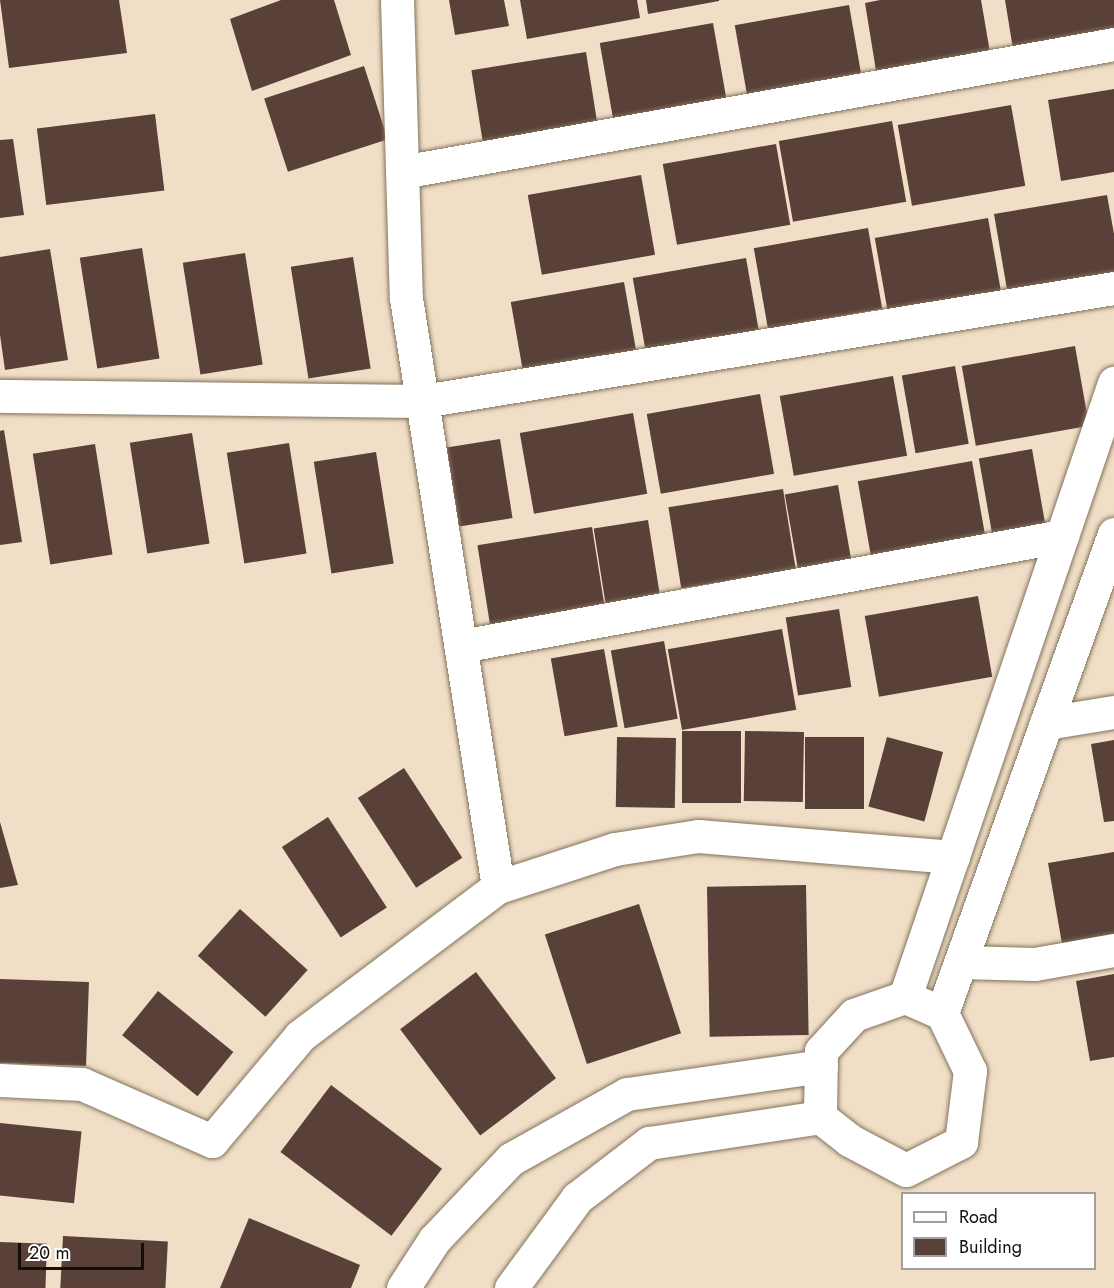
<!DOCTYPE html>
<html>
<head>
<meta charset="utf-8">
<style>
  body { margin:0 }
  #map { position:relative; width:1114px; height:1288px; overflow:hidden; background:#f0dec6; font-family:Jost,sans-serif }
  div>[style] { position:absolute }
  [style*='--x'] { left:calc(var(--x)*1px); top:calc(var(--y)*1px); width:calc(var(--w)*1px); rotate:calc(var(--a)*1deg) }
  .building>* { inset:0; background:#594039; transform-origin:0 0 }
  .roads { filter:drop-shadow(0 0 2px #83735d) drop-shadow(0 0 2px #83735d) }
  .minor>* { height:33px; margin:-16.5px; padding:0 16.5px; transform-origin:16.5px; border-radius:16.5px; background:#fff }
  span { translate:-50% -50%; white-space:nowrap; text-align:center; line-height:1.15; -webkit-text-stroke:6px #fff; paint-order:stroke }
  .legend { position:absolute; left:901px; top:1192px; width:195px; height:78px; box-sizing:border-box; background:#fff; border:2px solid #a19f9c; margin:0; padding:8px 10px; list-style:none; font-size:18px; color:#150f07 }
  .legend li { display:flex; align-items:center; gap:12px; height:30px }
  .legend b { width:30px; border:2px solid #a19f9c }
  .scale { position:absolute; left:18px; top:1243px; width:126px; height:27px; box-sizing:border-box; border:3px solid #150f07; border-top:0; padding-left:8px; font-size:18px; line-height:21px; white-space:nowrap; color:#150f07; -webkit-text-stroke:4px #fff; paint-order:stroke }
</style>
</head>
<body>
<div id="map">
  <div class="building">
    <i style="clip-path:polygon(0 0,119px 0,127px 53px,9px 68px)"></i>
    <i style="clip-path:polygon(281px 0,334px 0,351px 55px,252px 91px,230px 19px)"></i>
    <i style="clip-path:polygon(449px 0,504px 0,509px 26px,455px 35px)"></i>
    <i style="clip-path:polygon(520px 0,637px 0,640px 18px,527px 39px)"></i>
    <i style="clip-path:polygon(646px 0,719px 0,719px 1px,648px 14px)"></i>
    <i style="clip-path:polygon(880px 0,981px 0,992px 64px,878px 83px,865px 3px)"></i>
    <i style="clip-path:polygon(1005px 0,1114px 0,1114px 38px,1014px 55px)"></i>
    <i style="left:849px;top:5px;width:81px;height:116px;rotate:80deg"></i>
    <i style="left:713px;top:23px;width:82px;height:115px;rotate:80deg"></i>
    <i style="left:586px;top:52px;width:82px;height:116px;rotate:81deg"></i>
    <i style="left:364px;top:66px;width:77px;height:105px;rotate:72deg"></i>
    <i style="clip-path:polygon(1114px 89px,1114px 172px,1061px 181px,1048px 100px)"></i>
    <i style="left:1011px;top:105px;width:82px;height:115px;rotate:80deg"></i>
    <i style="left:155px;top:114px;width:77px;height:119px;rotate:83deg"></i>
    <i style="left:892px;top:121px;width:82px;height:115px;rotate:80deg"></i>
    <i style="clip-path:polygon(13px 139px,24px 215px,0 218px,0 140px)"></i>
    <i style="left:776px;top:144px;width:82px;height:115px;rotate:80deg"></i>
    <i style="left:641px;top:175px;width:81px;height:115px;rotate:80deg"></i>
    <i style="clip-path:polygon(1107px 195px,1114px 234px,1114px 276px,1008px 295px,994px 214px)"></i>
    <i style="left:988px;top:218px;width:82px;height:115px;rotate:80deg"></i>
    <i style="left:868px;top:228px;width:82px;height:116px;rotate:80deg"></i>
    <i style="left:142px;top:248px;width:112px;height:63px;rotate:81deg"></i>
    <i style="clip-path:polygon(50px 249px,68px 360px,5px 370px,0 335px,0 257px)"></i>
    <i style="left:245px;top:253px;width:113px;height:63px;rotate:81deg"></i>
    <i style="left:353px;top:257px;width:113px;height:63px;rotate:81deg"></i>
    <i style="left:746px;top:258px;width:81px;height:115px;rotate:80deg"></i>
    <i style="left:624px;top:282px;width:81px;height:115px;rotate:80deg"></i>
    <i style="left:1075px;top:346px;width:81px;height:115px;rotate:80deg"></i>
    <i style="left:955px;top:366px;width:79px;height:54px;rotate:80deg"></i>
    <i style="left:893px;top:376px;width:81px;height:115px;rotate:80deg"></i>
    <i style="left:760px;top:394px;width:81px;height:115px;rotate:80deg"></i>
    <i style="left:633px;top:413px;width:82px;height:115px;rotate:80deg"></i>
    <i style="clip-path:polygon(4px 430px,22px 542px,0 545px,0 431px)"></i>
    <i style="left:192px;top:433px;width:112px;height:63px;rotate:81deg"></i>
    <i style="left:500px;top:439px;width:80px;height:54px;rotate:81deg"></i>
    <i style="left:289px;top:443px;width:112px;height:63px;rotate:81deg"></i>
    <i style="left:95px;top:444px;width:112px;height:63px;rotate:81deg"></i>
    <i style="left:1032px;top:449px;width:80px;height:54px;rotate:80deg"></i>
    <i style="left:376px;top:452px;width:113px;height:63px;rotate:81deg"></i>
    <i style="left:972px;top:461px;width:82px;height:116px;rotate:80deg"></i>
    <i style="left:838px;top:485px;width:79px;height:54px;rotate:80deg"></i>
    <i style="left:783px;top:489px;width:82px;height:116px;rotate:81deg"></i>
    <i style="left:648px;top:520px;width:80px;height:55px;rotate:81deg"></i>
    <i style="left:592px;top:527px;width:82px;height:116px;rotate:81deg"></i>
    <i style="left:978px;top:596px;width:82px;height:115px;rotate:80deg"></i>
    <i style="left:839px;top:609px;width:79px;height:54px;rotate:81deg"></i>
    <i style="left:782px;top:629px;width:82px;height:116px;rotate:80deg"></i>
    <i style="left:664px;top:641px;width:79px;height:54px;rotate:80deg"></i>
    <i style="left:604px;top:649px;width:79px;height:54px;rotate:80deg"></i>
    <i style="left:682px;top:731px;width:59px;height:72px"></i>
    <i style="left:804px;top:732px;width:70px;height:59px;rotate:91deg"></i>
    <i style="left:805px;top:737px;width:59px;height:72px"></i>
    <i style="left:887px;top:737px;width:58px;height:72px;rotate:15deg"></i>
    <i style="left:676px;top:738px;width:70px;height:59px;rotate:91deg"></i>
    <i style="clip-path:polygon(1114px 740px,1114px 821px,1104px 822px,1091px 744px)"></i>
    <i style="left:404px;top:768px;width:107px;height:55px;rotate:57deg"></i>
    <i style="left:328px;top:817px;width:108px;height:55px;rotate:57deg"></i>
    <i style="clip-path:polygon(0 822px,18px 885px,0 888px)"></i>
    <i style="clip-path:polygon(1114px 852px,1114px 935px,1062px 944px,1048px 863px)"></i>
    <i style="left:806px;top:885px;width:150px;height:99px;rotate:89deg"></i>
    <i style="left:639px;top:904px;width:136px;height:99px;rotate:72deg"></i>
    <i style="left:240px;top:909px;width:91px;height:63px;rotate:42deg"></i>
    <i style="left:476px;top:972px;width:133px;height:95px;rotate:53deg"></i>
    <i style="clip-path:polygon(1114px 974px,1114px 1057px,1090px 1061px,1076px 981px)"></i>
    <i style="left:0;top:979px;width:89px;height:84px;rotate:2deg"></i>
    <i style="left:158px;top:991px;width:97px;height:57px;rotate:39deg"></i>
    <i style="left:331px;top:1085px;width:139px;height:84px;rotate:37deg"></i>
    <i style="left:0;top:1123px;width:82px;height:72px;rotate:6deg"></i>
    <i style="clip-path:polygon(249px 1218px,360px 1265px,351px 1288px,220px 1288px)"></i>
    <i style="left:63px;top:1236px;width:105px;height:52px;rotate:3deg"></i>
    <i style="left:0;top:1242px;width:47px;height:46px;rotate:2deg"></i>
  </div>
  <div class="roads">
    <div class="minor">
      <i style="--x:397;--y:0;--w:298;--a:88.3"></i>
      <i style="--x:406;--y:298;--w:596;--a:81.12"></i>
      <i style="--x:498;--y:887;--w:123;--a:-18"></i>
      <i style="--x:615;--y:849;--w:84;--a:-8.9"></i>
      <i style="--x:698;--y:836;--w:256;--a:4.7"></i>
      <i style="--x:402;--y:172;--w:723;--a:-10.19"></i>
      <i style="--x:0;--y:396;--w:423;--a:0.7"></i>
      <i style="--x:423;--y:401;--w:700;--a:-9.29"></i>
      <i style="--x:461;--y:646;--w:611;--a:-10.37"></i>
      <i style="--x:1046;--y:723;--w:69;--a:-9.2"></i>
      <i style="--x:961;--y:962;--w:74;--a:1.5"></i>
      <i style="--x:1035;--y:964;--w:80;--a:-10"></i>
      <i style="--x:905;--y:997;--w:649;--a:-71.2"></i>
      <i style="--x:942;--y:1013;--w:40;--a:-156.6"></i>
      <i style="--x:905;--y:997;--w:54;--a:160.6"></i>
      <i style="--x:854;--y:1015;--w:49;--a:132.5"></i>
      <i style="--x:821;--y:1051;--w:66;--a:90.9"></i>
      <i style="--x:820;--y:1117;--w:37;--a:38"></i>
      <i style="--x:849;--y:1140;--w:64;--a:27.8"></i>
      <i style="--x:906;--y:1170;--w:62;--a:-27"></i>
      <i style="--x:961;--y:1142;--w:72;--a:-82.8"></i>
      <i style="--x:970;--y:1071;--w:64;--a:-115.8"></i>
      <i style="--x:942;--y:1013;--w:509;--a:-70.25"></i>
      <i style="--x:0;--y:1080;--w:82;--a:2.8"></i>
      <i style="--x:82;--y:1084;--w:142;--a:23.7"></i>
      <i style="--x:212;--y:1141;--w:137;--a:-50"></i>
      <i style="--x:300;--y:1036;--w:248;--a:-37"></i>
      <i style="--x:403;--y:1288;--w:57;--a:-57.1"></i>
      <i style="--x:434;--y:1240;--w:112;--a:-46.5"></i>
      <i style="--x:511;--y:1159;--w:133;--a:-29.3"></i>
      <i style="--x:627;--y:1094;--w:196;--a:-8.2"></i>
      <i style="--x:511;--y:1288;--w:112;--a:-53.7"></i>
      <i style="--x:577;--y:1198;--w:91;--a:-37.4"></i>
      <i style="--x:649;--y:1143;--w:173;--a:-8.6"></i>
    </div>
  </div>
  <ul class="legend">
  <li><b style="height:8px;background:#fff"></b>Road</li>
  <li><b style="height:16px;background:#594039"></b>Building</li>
  </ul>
  <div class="scale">20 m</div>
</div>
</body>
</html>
